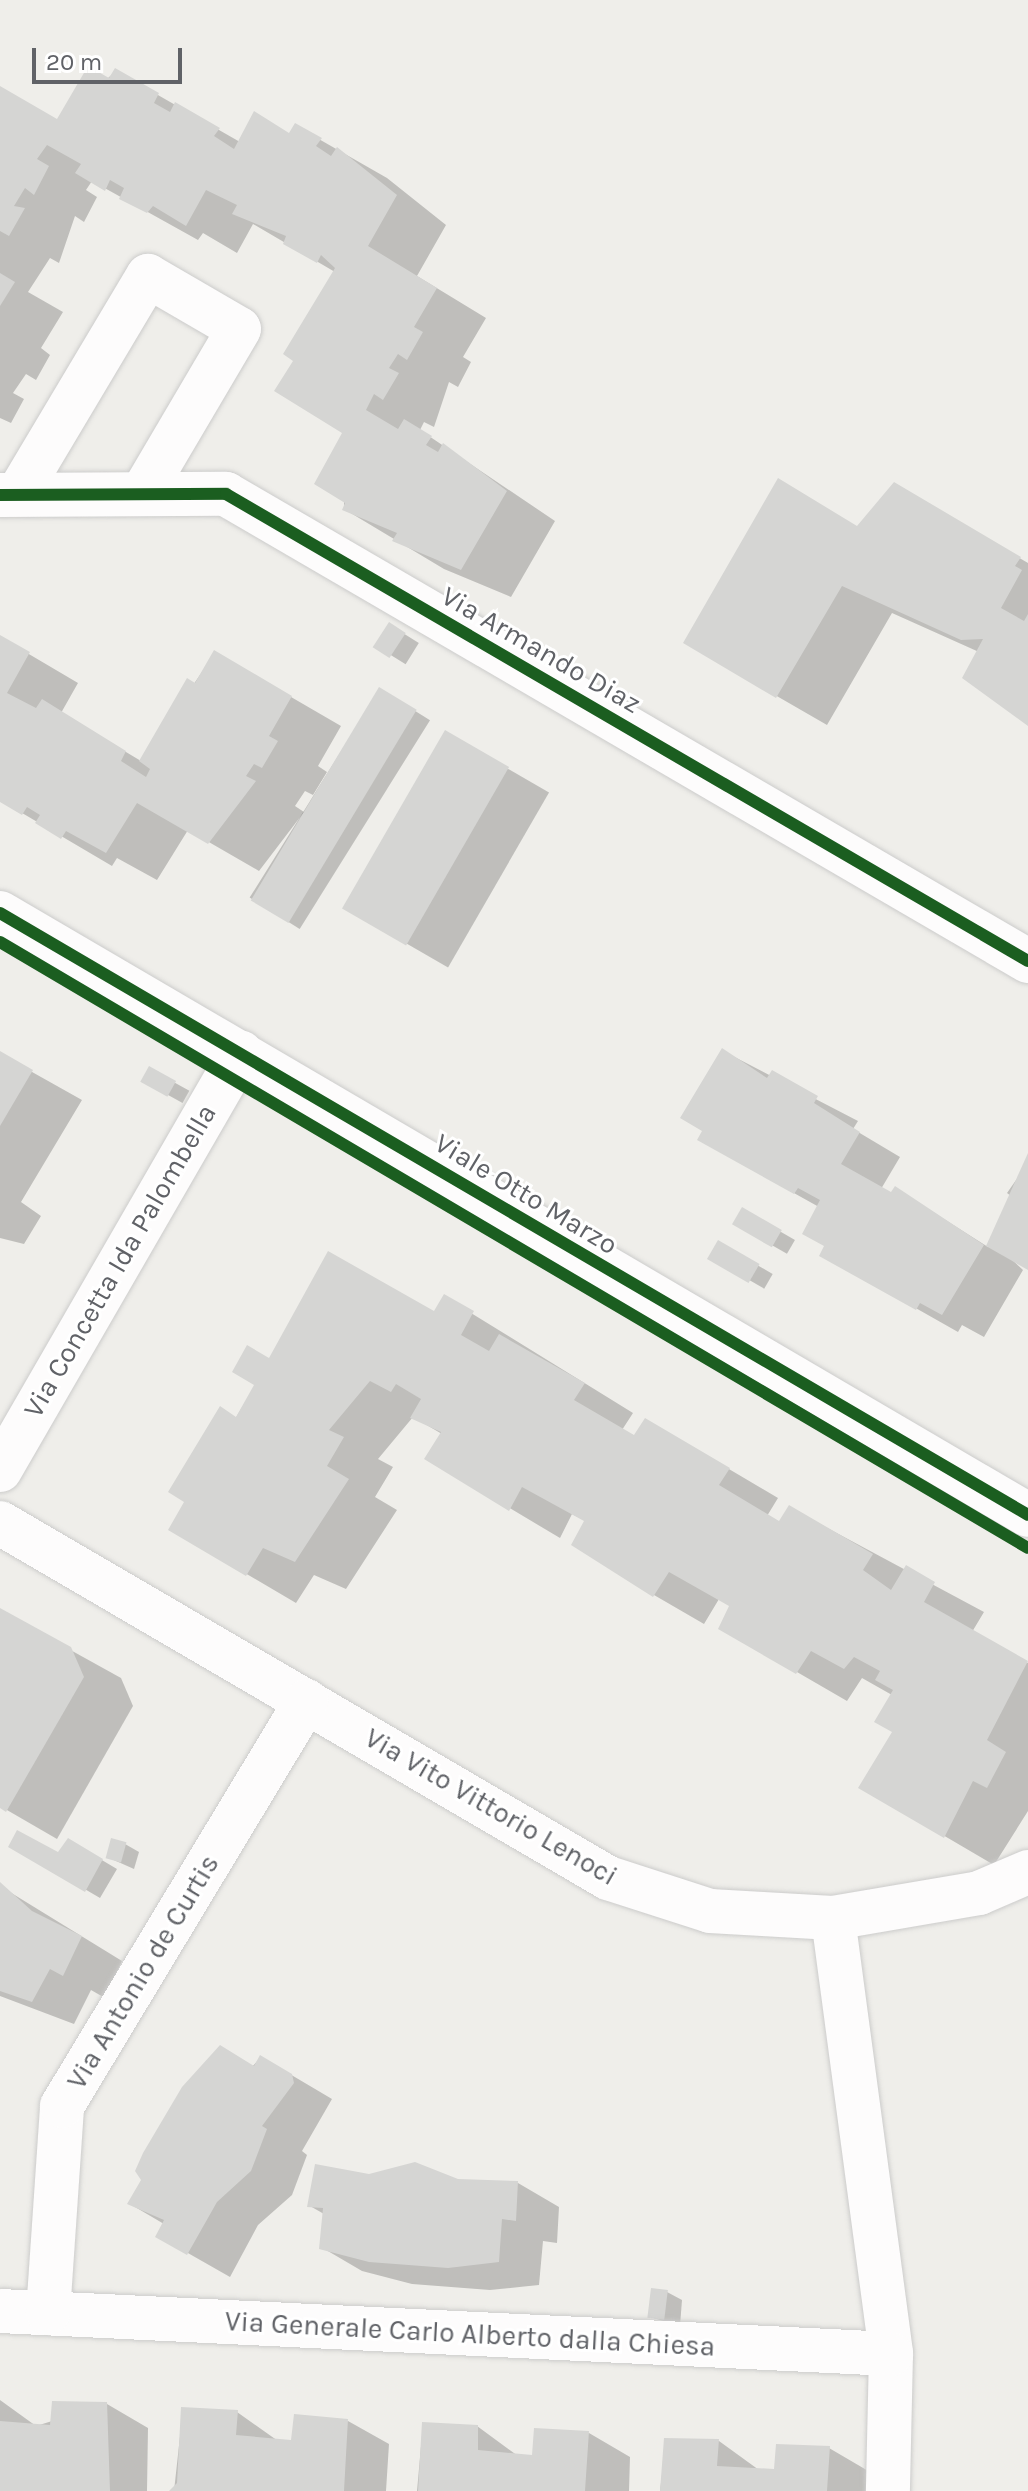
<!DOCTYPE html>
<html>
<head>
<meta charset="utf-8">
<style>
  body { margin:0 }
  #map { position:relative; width:1028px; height:2491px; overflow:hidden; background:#efeeea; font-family:Karla,sans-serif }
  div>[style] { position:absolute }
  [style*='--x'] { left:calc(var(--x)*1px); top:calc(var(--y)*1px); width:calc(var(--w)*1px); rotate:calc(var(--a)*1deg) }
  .shadow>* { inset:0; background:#0003; transform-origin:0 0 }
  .building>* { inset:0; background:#d5d5d3; transform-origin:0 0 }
  .roads { filter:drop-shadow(0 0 2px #cccccb) drop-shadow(0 0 2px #cccccb) }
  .minor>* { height:44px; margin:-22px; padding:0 22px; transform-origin:22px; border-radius:22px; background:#fdfcfc }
  .cycleway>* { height:12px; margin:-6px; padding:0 6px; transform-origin:6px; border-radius:6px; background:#1b5e20 }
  span { translate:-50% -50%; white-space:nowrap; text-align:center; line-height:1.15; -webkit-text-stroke:6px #fff; paint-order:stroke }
  .street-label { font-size:28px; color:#606267 }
  .scale { position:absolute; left:32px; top:48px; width:150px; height:36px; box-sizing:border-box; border:4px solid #606267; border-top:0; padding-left:10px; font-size:24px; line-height:28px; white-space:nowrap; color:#606267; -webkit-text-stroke:6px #fff; paint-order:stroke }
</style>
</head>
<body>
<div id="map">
  <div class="shadow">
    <i style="clip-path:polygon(116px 71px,240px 142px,291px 135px,296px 126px,387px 178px,446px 225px,417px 276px,486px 318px,463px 357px,471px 362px,458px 387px,449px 382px,434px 427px,424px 422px,420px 430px,555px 521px,511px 597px,444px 569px,344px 509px,344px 433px,296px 360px,335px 272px,253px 224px,237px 253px,203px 233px,198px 240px,92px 181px,86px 190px,97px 197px,84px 222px,75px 216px,59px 263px,50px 258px,28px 292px,63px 312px,41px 348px,50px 355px,36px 380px,26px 374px,13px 393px,24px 399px,11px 423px,0 418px,0 88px,58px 122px)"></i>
    <i style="clip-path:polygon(894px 485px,1028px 563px,1028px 721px,979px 652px,892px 613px,827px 725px,685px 643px,858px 528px)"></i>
    <i style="left:390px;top:625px;width:34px;height:25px;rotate:32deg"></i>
    <i style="clip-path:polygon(0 637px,78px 683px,61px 713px,141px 761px,215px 653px,341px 726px,318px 766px,327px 772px,313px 795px,305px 791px,295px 806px,304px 812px,259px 871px,188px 830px,157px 880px,117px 858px,112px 866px,0 800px)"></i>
    <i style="left:380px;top:689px;width:59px;height:246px;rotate:32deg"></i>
    <i style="left:446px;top:733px;width:119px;height:202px;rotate:30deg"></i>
    <i style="clip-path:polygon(723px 1051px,858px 1121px,853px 1129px,900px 1157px,881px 1189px,891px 1195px,895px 1188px,988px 1247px,1015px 1199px,1007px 1193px,1028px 1163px,1028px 1268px,1009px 1257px,1023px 1270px,984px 1337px,962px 1325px,958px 1332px,822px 1255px,827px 1246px,819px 1207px,740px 1163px,705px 1130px)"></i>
    <i style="clip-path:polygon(0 1054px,82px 1100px,21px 1202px,41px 1216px,24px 1244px,0 1238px)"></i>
    <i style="left:150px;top:1069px;width:45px;height:14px;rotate:29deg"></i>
    <i style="left:743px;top:1210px;width:60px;height:16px;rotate:30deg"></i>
    <i style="left:719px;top:1243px;width:62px;height:17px;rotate:30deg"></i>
    <i style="clip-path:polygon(445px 1297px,633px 1413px,622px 1430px,635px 1438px,646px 1420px,778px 1498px,767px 1516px,780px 1523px,790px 1508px,984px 1612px,972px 1632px,1028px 1663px,1028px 1811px,994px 1865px,861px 1787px,895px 1732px,892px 1695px,862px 1678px,847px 1701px,721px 1628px,731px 1606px,719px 1599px,704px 1624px,654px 1595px,573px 1544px,586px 1521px,572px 1514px,560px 1538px,427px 1459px,442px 1434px,413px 1417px,378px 1459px,393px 1467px,375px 1497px,397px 1510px,346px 1589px,314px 1575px,296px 1603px,170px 1529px,270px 1360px,435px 1314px)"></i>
    <i style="clip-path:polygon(0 1611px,121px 1678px,133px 1706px,57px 1839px,0 1806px)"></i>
    <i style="clip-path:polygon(68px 1840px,117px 1869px,100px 1898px,11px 1846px,59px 1855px)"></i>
    <i style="clip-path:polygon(125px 1844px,139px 1852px,134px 1869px,107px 1857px)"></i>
    <i style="clip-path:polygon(0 1886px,122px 1961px,105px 1998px,91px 1990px,74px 2024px,0 1996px)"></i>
    <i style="clip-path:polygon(261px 2057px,332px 2099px,302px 2151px,307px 2155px,292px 2195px,258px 2225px,230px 2277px,158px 2236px,164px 2224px,130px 2204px)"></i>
    <i style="clip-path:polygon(369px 2176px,518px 2183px,559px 2207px,557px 2243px,543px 2241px,539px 2285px,490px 2290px,412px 2284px,362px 2271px,321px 2247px,324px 2214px,310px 2206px)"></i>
    <i style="clip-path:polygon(667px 2292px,682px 2300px,680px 2326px,650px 2317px)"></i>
    <i style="clip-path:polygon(0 2400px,36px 2426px,107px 2404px,148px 2428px,147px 2491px,0 2491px)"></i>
    <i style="clip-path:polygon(183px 2409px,237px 2412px,278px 2441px,293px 2442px,348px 2421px,389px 2444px,386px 2491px,174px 2491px)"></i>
    <i style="clip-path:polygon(423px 2424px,477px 2426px,518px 2456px,534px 2457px,589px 2433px,630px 2457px,629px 2491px,417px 2491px)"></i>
    <i style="clip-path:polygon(666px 2440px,719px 2441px,759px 2470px,776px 2472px,829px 2448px,870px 2472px,870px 2491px,660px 2491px)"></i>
  </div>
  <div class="building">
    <i style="clip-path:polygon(88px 66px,109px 78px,115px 68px,159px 93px,154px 103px,170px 112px,175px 102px,220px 128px,214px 136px,234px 149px,254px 111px,289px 133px,295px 123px,322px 138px,316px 146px,331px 156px,337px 147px,397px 195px,368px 246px,437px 288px,414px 327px,423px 332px,407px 360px,398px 354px,389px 368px,399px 373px,383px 400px,374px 394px,366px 410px,398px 429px,404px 419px,432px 436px,426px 445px,438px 452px,443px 443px,507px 491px,461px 570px,392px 541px,397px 533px,342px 510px,345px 503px,314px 484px,342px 433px,274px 391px,293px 361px,283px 354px,335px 268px,321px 255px,317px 263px,283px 244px,286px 236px,232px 214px,237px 205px,206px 190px,186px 226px,153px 206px,147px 213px,119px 199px,124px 188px,110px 180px,105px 191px,75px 173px,81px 164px,47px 145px,37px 159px,49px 166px,34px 195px,25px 188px,14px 206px,25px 208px,9px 236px,0 231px,0 86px,57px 119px)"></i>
    <i style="clip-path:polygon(0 273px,15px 282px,0 306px)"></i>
    <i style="clip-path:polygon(778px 478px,857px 526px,894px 482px,1021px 557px,1015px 566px,1022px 570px,1001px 608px,1024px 621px,1028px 614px,1028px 726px,962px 678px,983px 639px,961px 640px,842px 586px,776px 698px,683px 643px)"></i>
    <i style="left:389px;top:622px;width:20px;height:30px;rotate:33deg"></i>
    <i style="clip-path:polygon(0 635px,30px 652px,7px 693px,36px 708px,42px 699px,126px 751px,121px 761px,146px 777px,150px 769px,139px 761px,187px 678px,195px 683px,214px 650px,292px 696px,269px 736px,278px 741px,262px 768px,254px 764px,246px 776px,256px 781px,208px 844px,137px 803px,106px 853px,66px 831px,61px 839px,35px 823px,40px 815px,27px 807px,22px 815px,0 802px)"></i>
    <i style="left:379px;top:687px;width:44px;height:249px;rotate:31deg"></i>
    <i style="left:445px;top:730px;width:74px;height:206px;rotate:30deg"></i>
    <i style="clip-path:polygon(722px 1048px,767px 1078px,772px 1070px,818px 1096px,814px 1103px,860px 1132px,841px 1164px,891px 1192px,895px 1186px,984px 1245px,942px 1315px,920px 1303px,916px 1310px,819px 1256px,824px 1246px,802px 1234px,820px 1200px,798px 1188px,794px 1194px,697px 1140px,702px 1131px,680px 1118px)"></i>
    <i style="clip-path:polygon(0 1051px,33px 1070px,0 1126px)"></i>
    <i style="left:149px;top:1066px;width:31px;height:18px;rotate:29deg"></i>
    <i style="clip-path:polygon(1028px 1153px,1028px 1270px,986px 1246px)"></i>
    <i style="left:742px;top:1207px;width:46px;height:20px;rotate:30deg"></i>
    <i style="left:718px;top:1240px;width:48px;height:22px;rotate:30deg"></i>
    <i style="clip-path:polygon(328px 1251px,434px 1311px,444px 1294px,474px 1311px,461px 1335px,489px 1351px,499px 1334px,585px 1383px,574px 1400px,634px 1435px,645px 1418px,730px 1468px,719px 1485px,779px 1521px,789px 1505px,873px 1554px,863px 1570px,891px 1590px,906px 1565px,935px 1582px,924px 1602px,1028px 1661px,987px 1740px,1006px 1752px,987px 1788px,973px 1781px,944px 1838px,858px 1788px,892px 1732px,874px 1722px,893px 1690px,875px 1680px,880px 1671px,854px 1657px,844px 1669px,811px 1651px,796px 1674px,718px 1629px,729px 1606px,669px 1572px,653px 1597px,571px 1545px,584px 1521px,522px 1487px,509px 1511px,424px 1459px,441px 1432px,410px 1418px,421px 1399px,396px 1384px,391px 1392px,370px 1381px,329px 1430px,344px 1437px,327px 1466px,349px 1479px,295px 1562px,263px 1548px,246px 1576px,168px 1530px,184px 1502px,168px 1492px,220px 1406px,236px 1417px,254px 1385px,232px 1372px,247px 1345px,269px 1358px)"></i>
    <i style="clip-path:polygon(0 1608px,71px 1647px,84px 1677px,6px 1812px,0 1808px)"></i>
    <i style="clip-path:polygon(17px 1830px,58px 1852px,68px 1838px,103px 1859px,85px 1892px,8px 1847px)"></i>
    <i style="left:111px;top:1838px;width:16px;height:21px;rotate:15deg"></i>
    <i style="clip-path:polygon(0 1882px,32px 1911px,82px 1936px,63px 1976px,50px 1969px,32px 2002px,0 1991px)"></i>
    <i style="clip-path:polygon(220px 2045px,254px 2066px,260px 2055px,292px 2074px,294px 2083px,262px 2126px,267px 2129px,251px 2171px,217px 2202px,187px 2255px,155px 2237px,164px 2220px,127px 2204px,141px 2180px,135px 2171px,143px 2153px,182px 2087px)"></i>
    <i style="clip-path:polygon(415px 2162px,458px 2179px,518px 2181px,516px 2221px,502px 2219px,499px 2262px,448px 2268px,369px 2262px,319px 2249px,323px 2208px,307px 2207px,315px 2164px,369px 2174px)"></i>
    <i style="left:651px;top:2288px;width:17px;height:30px;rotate:7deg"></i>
    <i style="clip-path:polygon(52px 2401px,107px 2402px,110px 2491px,0 2491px,0 2421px,50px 2425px)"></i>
    <i style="clip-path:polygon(181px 2407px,238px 2410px,236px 2435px,291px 2440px,294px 2414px,348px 2419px,344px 2491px,169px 2491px,177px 2483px)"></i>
    <i style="clip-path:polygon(422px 2422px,478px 2425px,478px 2450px,532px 2455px,534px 2428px,589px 2431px,585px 2491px,418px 2491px)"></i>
    <i style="clip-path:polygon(664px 2438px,719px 2439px,717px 2466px,774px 2469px,776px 2444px,830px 2446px,827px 2491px,660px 2491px)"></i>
  </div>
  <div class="roads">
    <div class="minor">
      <i style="--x:18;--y:494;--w:254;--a:-59.2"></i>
      <i style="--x:148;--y:276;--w:105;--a:30.2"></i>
      <i style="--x:239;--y:329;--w:189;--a:120.5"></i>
      <i style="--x:0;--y:495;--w:226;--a:-0.3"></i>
      <i style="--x:226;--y:494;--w:928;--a:30.21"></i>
      <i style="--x:0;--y:913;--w:1191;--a:30.35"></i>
      <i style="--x:0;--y:1470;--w:482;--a:-60"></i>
      <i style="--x:0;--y:1523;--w:704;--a:30.28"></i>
      <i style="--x:608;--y:1878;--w:107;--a:17.9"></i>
      <i style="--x:710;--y:1911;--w:123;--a:3.3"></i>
      <i style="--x:833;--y:1918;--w:148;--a:-9.7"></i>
      <i style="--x:979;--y:1893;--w:53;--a:-23.2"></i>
      <i style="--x:833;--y:1918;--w:440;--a:82.4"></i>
      <i style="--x:891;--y:2354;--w:137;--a:91.3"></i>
      <i style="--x:0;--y:2311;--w:892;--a:2.76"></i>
      <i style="--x:48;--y:2313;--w:207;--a:-86.1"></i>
      <i style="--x:62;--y:2106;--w:473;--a:-58.9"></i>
    </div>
  </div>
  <div class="cycleway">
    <i style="--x:0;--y:495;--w:226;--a:-0.3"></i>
    <i style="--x:226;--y:494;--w:928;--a:30.21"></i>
    <i style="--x:0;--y:913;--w:1191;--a:30.35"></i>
    <i style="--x:0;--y:942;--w:1193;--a:30.52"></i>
  </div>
  <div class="street-label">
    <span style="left:541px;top:650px;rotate:30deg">Via Armando Diaz</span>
    <span style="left:526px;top:1194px;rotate:31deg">Viale Otto Marzo</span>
    <span style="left:120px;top:1261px;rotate:-60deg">Via Concetta Ida Palombella</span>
    <span style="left:491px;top:1807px;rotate:30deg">Via Vito Vittorio Lenoci</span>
    <span style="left:143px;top:1972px;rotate:-59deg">Via Antonio de Curtis</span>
    <span style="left:470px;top:2334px;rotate:3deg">Via Generale Carlo Alberto dalla Chiesa</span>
  </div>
  <div class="scale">20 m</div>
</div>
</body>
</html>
